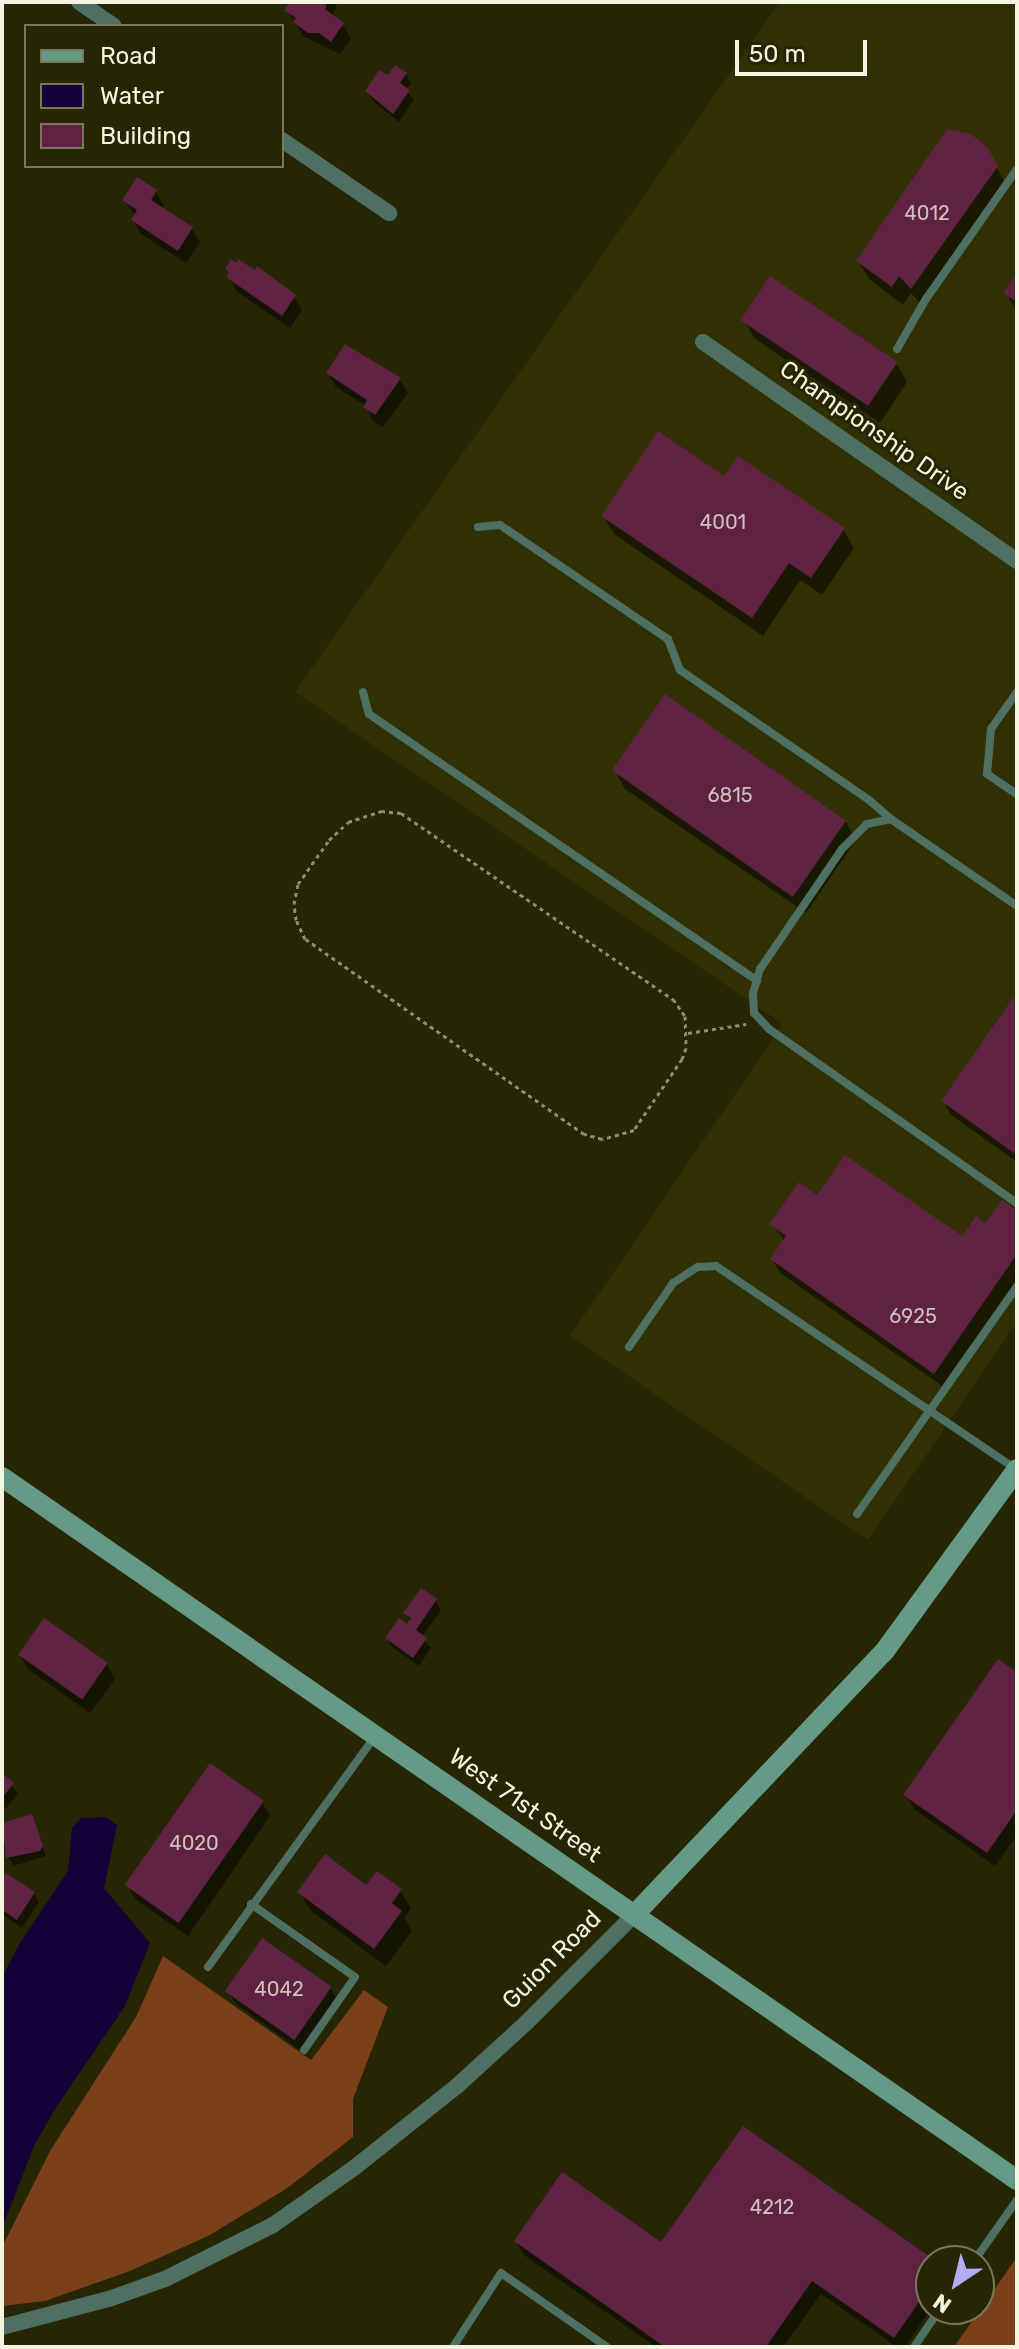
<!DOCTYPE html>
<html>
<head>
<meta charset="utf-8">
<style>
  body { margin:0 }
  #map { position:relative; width:1019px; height:2349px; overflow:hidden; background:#262604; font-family:Rubik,sans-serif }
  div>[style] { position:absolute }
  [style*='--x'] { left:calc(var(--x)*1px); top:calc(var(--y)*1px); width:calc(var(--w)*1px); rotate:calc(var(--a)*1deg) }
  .built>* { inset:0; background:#303003 }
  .forest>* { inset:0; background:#7b3f1a }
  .water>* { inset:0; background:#140239 }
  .shadow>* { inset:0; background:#0007 }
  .building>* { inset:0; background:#5f2243; transform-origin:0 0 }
  .path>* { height:3px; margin-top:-1.5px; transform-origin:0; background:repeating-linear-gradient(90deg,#8d8d72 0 4px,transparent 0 8px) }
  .lane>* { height:8px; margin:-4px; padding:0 4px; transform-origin:4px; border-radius:4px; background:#4e7063 }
  .street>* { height:16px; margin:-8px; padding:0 8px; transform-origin:8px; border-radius:8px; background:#4e7063 }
  .secondary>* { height:20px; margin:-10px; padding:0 10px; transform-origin:10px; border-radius:10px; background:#649a86 }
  span { translate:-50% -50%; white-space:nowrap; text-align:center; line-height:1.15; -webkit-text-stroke:6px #262604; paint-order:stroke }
  .number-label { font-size:20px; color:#cfc0ba }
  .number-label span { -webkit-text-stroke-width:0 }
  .street-label { font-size:24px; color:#f4f5e1 }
  .frame { position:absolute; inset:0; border:4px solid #f4f5e1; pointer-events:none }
  .legend { position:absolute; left:24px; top:24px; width:260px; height:144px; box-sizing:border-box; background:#262604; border:2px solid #78795c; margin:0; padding:10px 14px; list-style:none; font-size:24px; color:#f4f5e1 }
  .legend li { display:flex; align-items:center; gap:16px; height:40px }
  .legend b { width:40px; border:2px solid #78795c }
  .north { position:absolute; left:915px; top:2245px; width:80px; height:80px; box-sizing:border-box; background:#262604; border:2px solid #78795c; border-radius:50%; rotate:215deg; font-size:22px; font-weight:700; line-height:32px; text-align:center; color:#f4f5e1 }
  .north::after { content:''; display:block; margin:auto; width:28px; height:36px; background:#b5acf8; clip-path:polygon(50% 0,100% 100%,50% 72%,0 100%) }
  .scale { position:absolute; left:735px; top:40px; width:132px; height:36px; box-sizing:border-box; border:4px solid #f4f5e1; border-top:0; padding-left:10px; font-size:24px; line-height:28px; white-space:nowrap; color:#f4f5e1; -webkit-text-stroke:6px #262604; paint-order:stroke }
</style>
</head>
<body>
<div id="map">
  <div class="built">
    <i style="clip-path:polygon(780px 2px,1017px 2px,1017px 1322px,868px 1540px,570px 1336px,783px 1024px,295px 692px)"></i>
  </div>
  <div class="forest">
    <i style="clip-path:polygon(163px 1956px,311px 2060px,364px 1990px,388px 2007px,353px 2099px,353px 2137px,286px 2189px,208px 2236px,130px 2271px,45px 2301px,2px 2306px,2px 2247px,50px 2151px,136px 2017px)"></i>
    <i style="clip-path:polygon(1017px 2257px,1017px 2347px,954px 2347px)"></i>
  </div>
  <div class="water">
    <i style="clip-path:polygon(106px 1817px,117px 1825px,104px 1888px,150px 1943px,125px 2006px,55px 2109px,34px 2146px,2px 2228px,2px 1977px,20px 1943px,68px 1871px,72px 1828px,81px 1818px)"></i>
  </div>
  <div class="shadow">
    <i style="clip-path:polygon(292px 2px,334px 2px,337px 7px,331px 16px,343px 25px,351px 39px,340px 54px,303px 36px,287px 10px)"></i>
    <i style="clip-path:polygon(406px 74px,411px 83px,406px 90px,414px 100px,399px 122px,372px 100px,367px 91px,388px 78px)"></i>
    <i style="clip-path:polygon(986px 149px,1007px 186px,923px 306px,911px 293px,903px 305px,869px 279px,858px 261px)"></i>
    <i style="clip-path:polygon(156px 192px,164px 206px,162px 209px,192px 229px,200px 242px,186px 263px,141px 234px,133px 220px,135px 216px,124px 200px)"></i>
    <i style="clip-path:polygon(227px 269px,294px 297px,302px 310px,290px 328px,236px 291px)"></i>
    <i style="clip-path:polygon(1017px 276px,1017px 312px,1006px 293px)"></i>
    <i style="clip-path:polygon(744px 320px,896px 363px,907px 382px,880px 423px,754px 338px)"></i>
    <i style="clip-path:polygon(328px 373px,400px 380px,408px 393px,383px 427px,373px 421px,366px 406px,336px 387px)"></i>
    <i style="clip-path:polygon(725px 479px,843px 529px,854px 548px,822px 595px,800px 580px,763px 636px,614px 534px,603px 516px)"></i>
    <i style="clip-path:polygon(615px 771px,846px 822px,856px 840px,806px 913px,625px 789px)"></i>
    <i style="clip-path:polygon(1017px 1003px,1017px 1162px,951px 1115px,943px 1101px)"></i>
    <i style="clip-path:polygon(1017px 1213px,1017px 1279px,942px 1386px,780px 1273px,772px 1259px,785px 1241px,772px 1224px,962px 1239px)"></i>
    <i style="clip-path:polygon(421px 1591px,436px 1601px,441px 1610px,422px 1637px,431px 1648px,419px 1666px,392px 1647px,387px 1639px,408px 1627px,411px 1622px,406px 1613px)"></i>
    <i style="clip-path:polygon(20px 1655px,107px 1665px,115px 1679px,90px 1713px,28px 1669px)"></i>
    <i style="clip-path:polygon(1017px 1674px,1017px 1835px,995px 1866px,914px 1809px,906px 1795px)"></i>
    <i style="clip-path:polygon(2px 1776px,18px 1793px,2px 1813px)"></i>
    <i style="clip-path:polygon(262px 1802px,270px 1816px,188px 1936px,135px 1899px,127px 1885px)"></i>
    <i style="clip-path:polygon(31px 1816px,46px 1856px,13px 1866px,2px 1841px,2px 1825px)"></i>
    <i style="clip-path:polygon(2px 1883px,34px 1894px,39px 1902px,22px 1928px,2px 1914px)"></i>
    <i style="clip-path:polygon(367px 1888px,400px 1890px,411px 1909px,404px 1918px,412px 1931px,386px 1966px,310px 1910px,300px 1892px)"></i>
    <i style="clip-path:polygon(331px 1989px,339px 2002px,303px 2052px,236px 2004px,228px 1991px)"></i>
    <i style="clip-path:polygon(516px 2241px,662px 2245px,933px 2261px,931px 2309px,905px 2347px,897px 2347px,821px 2294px,783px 2347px,656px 2347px,524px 2255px)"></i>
  </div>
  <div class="building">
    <i style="clip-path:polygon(290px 2px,322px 2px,327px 6px,325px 9px,344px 23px,331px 42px,319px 33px,308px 33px,293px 22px,296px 18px,284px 10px)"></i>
    <i style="clip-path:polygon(395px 65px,407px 73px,400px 83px,410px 90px,393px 114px,365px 91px,379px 70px,388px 75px)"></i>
    <i style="clip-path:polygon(947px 129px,971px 134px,988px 148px,998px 166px,911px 289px,899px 276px,892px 287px,856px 261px)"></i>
    <i style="clip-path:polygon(137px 177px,157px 190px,151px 200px,193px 227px,178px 251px,131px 220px,137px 210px,122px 200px)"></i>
    <i style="clip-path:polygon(231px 259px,236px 263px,238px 259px,255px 270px,257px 266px,296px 295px,282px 316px,226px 277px,229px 272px,225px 269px)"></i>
    <i style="clip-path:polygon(1017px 273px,1017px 302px,1003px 293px)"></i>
    <i style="left:770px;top:276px;width:154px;height:53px;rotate:34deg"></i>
    <i style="clip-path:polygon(345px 344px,401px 378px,375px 415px,363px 407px,367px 400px,326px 373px)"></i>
    <i style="clip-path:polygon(658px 431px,724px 476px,738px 456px,845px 528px,811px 578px,789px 563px,752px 618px,601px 516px)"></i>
    <i style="left:665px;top:694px;width:221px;height:93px;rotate:35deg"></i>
    <i style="clip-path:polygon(1013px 998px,1017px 1001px,1017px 1155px,941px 1101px)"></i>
    <i style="clip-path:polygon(845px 1155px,962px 1236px,976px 1216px,985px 1223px,1002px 1200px,1017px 1211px,1017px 1254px,934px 1374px,770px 1259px,786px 1236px,769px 1224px,799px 1182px,817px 1195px)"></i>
    <i style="clip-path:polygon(421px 1588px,437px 1599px,416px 1630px,427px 1638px,413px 1658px,385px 1638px,399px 1618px,407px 1624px,411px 1618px,403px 1613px)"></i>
    <i style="left:44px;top:1618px;width:78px;height:45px;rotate:35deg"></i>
    <i style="clip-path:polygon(998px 1659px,1017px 1672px,1017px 1810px,987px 1853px,903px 1795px)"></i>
    <i style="left:210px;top:1763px;width:66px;height:149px;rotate:35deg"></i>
    <i style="clip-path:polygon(2px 1773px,14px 1783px,2px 1798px)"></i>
    <i style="clip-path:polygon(32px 1814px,43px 1846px,40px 1851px,6px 1858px,2px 1823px)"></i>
    <i style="clip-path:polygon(325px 1854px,366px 1885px,377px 1871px,402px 1889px,392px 1903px,402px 1911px,374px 1949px,297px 1892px)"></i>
    <i style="clip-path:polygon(6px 1873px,35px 1892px,17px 1920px,2px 1910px,2px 1879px)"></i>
    <i style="left:262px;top:1938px;width:85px;height:65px;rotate:35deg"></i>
    <i style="clip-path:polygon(743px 2126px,936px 2261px,931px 2261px,931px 2285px,894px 2338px,812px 2281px,766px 2347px,665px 2347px,514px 2241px,562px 2172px,661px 2242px)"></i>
  </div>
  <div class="path">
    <i style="--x:381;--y:811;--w:20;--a:6"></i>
    <i style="--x:401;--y:813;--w:330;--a:34.4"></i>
    <i style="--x:673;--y:999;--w:21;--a:55"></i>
    <i style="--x:685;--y:1016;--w:32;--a:88"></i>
    <i style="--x:686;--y:1048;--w:12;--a:110"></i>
    <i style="--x:682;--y:1059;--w:86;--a:124.1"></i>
    <i style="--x:634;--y:1130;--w:33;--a:164"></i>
    <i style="--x:602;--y:1139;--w:19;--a:-164"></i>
    <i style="--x:584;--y:1134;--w:340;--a:-145"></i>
    <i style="--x:305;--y:939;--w:21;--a:-115"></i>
    <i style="--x:296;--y:920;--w:16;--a:-97"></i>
    <i style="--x:294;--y:904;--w:20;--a:-79"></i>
    <i style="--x:298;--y:884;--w:54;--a:-54.8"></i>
    <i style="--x:329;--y:840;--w:26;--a:-43"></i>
    <i style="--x:348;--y:822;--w:35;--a:-18"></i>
    <i style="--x:688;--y:1033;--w:59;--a:-8.8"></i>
  </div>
  <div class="lane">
    <i style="--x:897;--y:349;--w:58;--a:-59.9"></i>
    <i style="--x:926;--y:299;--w:159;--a:-55"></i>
    <i style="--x:478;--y:527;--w:22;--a:-5"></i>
    <i style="--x:500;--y:525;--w:203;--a:34.2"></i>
    <i style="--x:668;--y:639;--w:33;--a:69"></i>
    <i style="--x:680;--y:670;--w:229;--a:34.5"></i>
    <i style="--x:869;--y:800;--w:29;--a:41"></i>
    <i style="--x:363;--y:692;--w:23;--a:75"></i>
    <i style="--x:369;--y:714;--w:471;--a:34.5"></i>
    <i style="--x:1017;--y:692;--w:45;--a:125.1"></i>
    <i style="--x:991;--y:729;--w:45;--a:95.1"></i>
    <i style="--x:987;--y:774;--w:36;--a:34"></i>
    <i style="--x:1017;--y:906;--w:153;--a:-145.4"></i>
    <i style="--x:891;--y:819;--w:25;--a:168"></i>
    <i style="--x:867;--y:824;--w:35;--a:135"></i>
    <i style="--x:842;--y:849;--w:145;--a:124.3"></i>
    <i style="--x:760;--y:969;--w:26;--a:106"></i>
    <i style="--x:753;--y:994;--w:19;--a:87"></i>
    <i style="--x:754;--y:1013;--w:22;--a:47"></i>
    <i style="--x:769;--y:1029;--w:303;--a:35.1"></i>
    <i style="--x:629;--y:1347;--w:78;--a:-55.5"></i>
    <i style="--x:673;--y:1283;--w:30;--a:-33"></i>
    <i style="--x:698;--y:1267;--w:18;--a:-3"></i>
    <i style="--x:716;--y:1266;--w:362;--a:34.1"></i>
    <i style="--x:857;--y:1514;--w:279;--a:-54.9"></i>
    <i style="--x:251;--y:1904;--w:127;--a:35.1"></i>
    <i style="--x:355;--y:1977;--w:89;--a:124.9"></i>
    <i style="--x:208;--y:1967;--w:286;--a:-54.1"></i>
    <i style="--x:974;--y:2261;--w:75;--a:-54.8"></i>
    <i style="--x:453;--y:2347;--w:88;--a:-57"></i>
    <i style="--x:501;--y:2273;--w:129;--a:34.9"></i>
    <i style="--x:914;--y:2347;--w:46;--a:-55.6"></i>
  </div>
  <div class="street">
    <i style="--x:79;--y:2;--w:42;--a:34.4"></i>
    <i style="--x:282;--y:140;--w:130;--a:34.3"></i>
    <i style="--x:703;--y:342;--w:383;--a:34.9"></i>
    <i style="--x:2;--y:2327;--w:111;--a:-14.7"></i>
    <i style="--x:109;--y:2299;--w:59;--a:-19.7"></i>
    <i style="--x:165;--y:2279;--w:121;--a:-26.6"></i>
    <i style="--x:273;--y:2225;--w:99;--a:-35.1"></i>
    <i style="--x:354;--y:2168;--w:132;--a:-38.5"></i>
    <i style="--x:457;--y:2086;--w:93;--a:-42.4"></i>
    <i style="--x:526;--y:2023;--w:154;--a:-45"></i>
  </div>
  <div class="secondary">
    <i style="--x:2;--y:1477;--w:1235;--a:34.71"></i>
    <i style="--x:635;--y:1914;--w:361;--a:-46.5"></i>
    <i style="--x:884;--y:1652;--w:226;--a:-54"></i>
  </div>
  <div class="number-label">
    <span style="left:927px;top:213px">4012</span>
    <span style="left:723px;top:522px">4001</span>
    <span style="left:730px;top:795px">6815</span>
    <span style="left:913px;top:1316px">6925</span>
    <span style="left:194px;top:1843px">4020</span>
    <span style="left:279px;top:1989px">4042</span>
    <span style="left:772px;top:2207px">4212</span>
  </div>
  <div class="street-label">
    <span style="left:874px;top:431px;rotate:35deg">Championship Drive</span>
    <span style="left:525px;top:1806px;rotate:35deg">West 71st Street</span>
    <span style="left:552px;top:1960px;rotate:-45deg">Guion Road</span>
  </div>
  <div class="frame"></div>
  <ul class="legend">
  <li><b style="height:10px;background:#649a86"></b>Road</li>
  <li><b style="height:22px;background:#140239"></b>Water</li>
  <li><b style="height:22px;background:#5f2243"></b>Building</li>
  </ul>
  <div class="north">N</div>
  <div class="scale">50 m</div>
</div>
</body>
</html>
